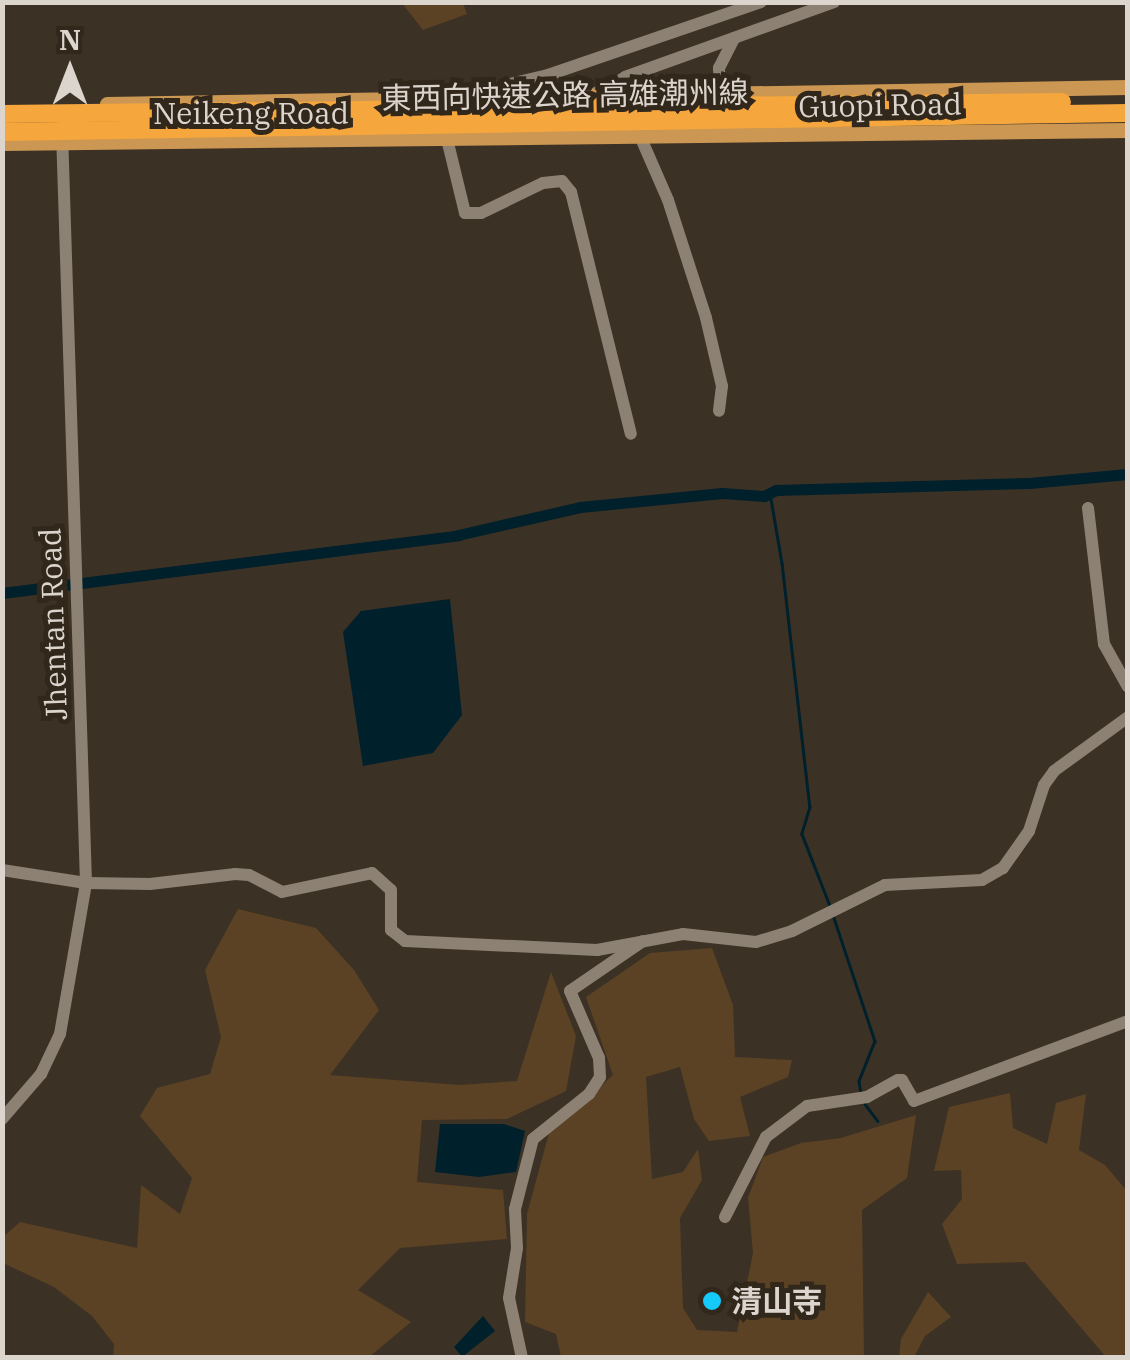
<!DOCTYPE html>
<html>
<head>
<meta charset="utf-8">
<style>
  body { margin:0 }
  #map { position:relative; width:1130px; height:1360px; overflow:hidden; background:#3c3125; font-family:"IBM Plex Serif","Noto Sans TC",serif }
  div>[style] { position:absolute }
  [style*='--x'] { left:calc(var(--x)*1px); top:calc(var(--y)*1px); width:calc(var(--w)*1px); rotate:calc(var(--a)*1deg) }
  .green>* { inset:0; background:#5b4224 }
  .water>* { inset:0; background:#00202c }
  .stream>* { height:2.5px; margin:-1.25px; padding:0 1.25px; transform-origin:1.25px; border-radius:1.25px; background:#00202c }
  .canal>* { height:11px; margin:-5.5px; padding:0 5.5px; transform-origin:5.5px; border-radius:5.5px; background:#00202c }
  .minor>* { height:12px; margin:-6px; padding:0 6px; transform-origin:6px; border-radius:6px; background:#8d8173 }
  .major>* { height:15px; margin:-7.5px; padding:0 7.5px; transform-origin:7.5px; border-radius:7.5px; background:#cb9753 }
  .highway>* { height:18px; margin:-9px; padding:0 9px; transform-origin:9px; border-radius:9px; background:#f5a63d }
  .dots>* { width:28px; height:28px; translate:-50% -50%; box-sizing:border-box; border:5px solid #32271b; border-radius:50% }
  span { translate:-50% -50%; white-space:nowrap; text-align:center; line-height:1.15; -webkit-text-stroke:10px #32271b; paint-order:stroke }
  .street-label { font-size:30px; color:#dcd5ce }
  .poi-label { font-size:30px; color:#dcd5ce; font-weight:700 }
  .left { translate:0 -50%; text-align:left }
  .frame { position:absolute; inset:0; border:5px solid #dcd5ce; pointer-events:none }
  .north { position:absolute; left:20px; top:20px; width:100px; height:100px; -webkit-text-stroke:8px #32271b; paint-order:stroke; rotate:0deg; font-size:28px; font-weight:700; line-height:40px; text-align:center; color:#dcd5ce }
  .north::after { content:''; display:block; margin:auto; width:35px; height:45px; background:#dcd5ce; clip-path:polygon(50% 0,100% 100%,50% 72%,0 100%) }
</style>
</head>
<body>
<div id="map">
  <div class="green">
    <i style="clip-path:polygon(402px 3px,463px 3px,467px 14px,423px 30px)"></i>
    <i style="clip-path:polygon(238px 909px,316px 928px,354px 970px,379px 1010px,330px 1075px,460px 1085px,517px 1081px,551px 972px,576px 1036px,566px 1091px,507px 1119px,422px 1120px,417px 1182px,503px 1190px,507px 1239px,400px 1248px,358px 1290px,411px 1322px,369px 1357px,113px 1357px,114px 1344px,92px 1316px,54px 1287px,3px 1263px,3px 1237px,20px 1222px,137px 1248px,141px 1185px,180px 1214px,192px 1178px,140px 1116px,157px 1088px,210px 1074px,221px 1037px,205px 970px)"></i>
    <i style="clip-path:polygon(712px 948px,733px 1005px,735px 1057px,792px 1060px,788px 1077px,740px 1097px,750px 1136px,709px 1141px,694px 1119px,680px 1067px,646px 1077px,652px 1179px,683px 1172px,698px 1149px,702px 1180px,680px 1218px,683px 1308px,697px 1330px,737px 1332px,753px 1253px,748px 1198px,763px 1157px,801px 1143px,841px 1138px,916px 1115px,907px 1178px,862px 1210px,864px 1357px,561px 1357px,556px 1334px,525px 1322px,527px 1214px,549px 1133px,613px 1075px,586px 997px,650px 953px)"></i>
    <i style="clip-path:polygon(1010px 1093px,1013px 1128px,1047px 1144px,1056px 1103px,1086px 1094px,1079px 1150px,1105px 1165px,1127px 1191px,1128px 1351px,1121px 1357px,1106px 1357px,1025px 1262px,957px 1264px,942px 1224px,962px 1199px,961px 1170px,934px 1171px,949px 1107px)"></i>
    <i style="clip-path:polygon(928px 1292px,951px 1317px,925px 1336px,914px 1357px,899px 1357px,901px 1339px)"></i>
  </div>
  <div class="water">
    <i style="clip-path:polygon(450px 599px,462px 715px,433px 753px,363px 766px,343px 632px,361px 611px)"></i>
    <i style="clip-path:polygon(440px 1124px,504px 1124px,525px 1131px,516px 1172px,479px 1177px,435px 1172px)"></i>
    <i style="clip-path:polygon(483px 1316px,495px 1331px,462px 1357px,454px 1347px)"></i>
  </div>
  <div class="stream">
    <i style="--x:770;--y:493;--w:71;--a:80.3"></i>
    <i style="--x:782;--y:563;--w:246;--a:83.5"></i>
    <i style="--x:810;--y:807;--w:28;--a:107"></i>
    <i style="--x:802;--y:834;--w:77;--a:68.7"></i>
    <i style="--x:834;--y:918;--w:130;--a:71.6"></i>
    <i style="--x:875;--y:1041;--w:43;--a:111.8"></i>
    <i style="--x:859;--y:1081;--w:13;--a:81"></i>
    <i style="--x:865;--y:1104;--w:21;--a:53"></i>
  </div>
  <div class="canal">
    <i style="--x:2;--y:593;--w:460;--a:-7.2"></i>
    <i style="--x:458;--y:535;--w:125;--a:-12.9"></i>
    <i style="--x:580;--y:507;--w:143;--a:-5.6"></i>
    <i style="--x:722;--y:493;--w:42;--a:4.1"></i>
    <i style="--x:764;--y:496;--w:13;--a:-27"></i>
    <i style="--x:776;--y:490;--w:253;--a:-1.6"></i>
    <i style="--x:1029;--y:483;--w:99;--a:-5.2"></i>
  </div>
  <div class="minor">
    <i style="--x:467;--y:94;--w:83;--a:-13.2"></i>
    <i style="--x:548;--y:75;--w:225;--a:-18.9"></i>
    <i style="--x:729;--y:94;--w:13;--a:-132"></i>
    <i style="--x:720;--y:84;--w:16;--a:-94"></i>
    <i style="--x:719;--y:68;--w:34;--a:-63"></i>
    <i style="--x:590;--y:96;--w:40;--a:-28"></i>
    <i style="--x:625;--y:77;--w:222;--a:-19.7"></i>
    <i style="--x:640;--y:136;--w:70;--a:66.4"></i>
    <i style="--x:668;--y:200;--w:124;--a:72.1"></i>
    <i style="--x:706;--y:318;--w:70;--a:76.8"></i>
    <i style="--x:722;--y:386;--w:25;--a:97"></i>
    <i style="--x:447;--y:139;--w:76;--a:76.3"></i>
    <i style="--x:465;--y:213;--w:16;--a:0"></i>
    <i style="--x:481;--y:213;--w:69;--a:-25.8"></i>
    <i style="--x:543;--y:183;--w:19;--a:-6"></i>
    <i style="--x:562;--y:181;--w:14;--a:51"></i>
    <i style="--x:571;--y:192;--w:249;--a:76.1"></i>
    <i style="--x:1088;--y:508;--w:137;--a:83.3"></i>
    <i style="--x:1104;--y:644;--w:49;--a:60.8"></i>
    <i style="--x:2;--y:870;--w:85;--a:8.8"></i>
    <i style="--x:86;--y:883;--w:64;--a:0.9"></i>
    <i style="--x:150;--y:884;--w:86;--a:-6.7"></i>
    <i style="--x:235;--y:874;--w:14;--a:4"></i>
    <i style="--x:249;--y:875;--w:37;--a:27"></i>
    <i style="--x:282;--y:892;--w:92;--a:-11.9"></i>
    <i style="--x:372;--y:873;--w:25;--a:42"></i>
    <i style="--x:391;--y:890;--w:40;--a:90"></i>
    <i style="--x:391;--y:930;--w:18;--a:38"></i>
    <i style="--x:405;--y:941;--w:192;--a:2.7"></i>
    <i style="--x:597;--y:950;--w:87;--a:-10.5"></i>
    <i style="--x:683;--y:934;--w:73;--a:6.3"></i>
    <i style="--x:756;--y:942;--w:38;--a:-17"></i>
    <i style="--x:792;--y:931;--w:104;--a:-26.3"></i>
    <i style="--x:885;--y:885;--w:97;--a:-3"></i>
    <i style="--x:982;--y:880;--w:24;--a:-30"></i>
    <i style="--x:1003;--y:868;--w:45;--a:-54.9"></i>
    <i style="--x:1029;--y:831;--w:48;--a:-71.9"></i>
    <i style="--x:1044;--y:785;--w:17;--a:-54"></i>
    <i style="--x:1054;--y:771;--w:92;--a:-36.1"></i>
    <i style="--x:2;--y:1119;--w:60;--a:-49.1"></i>
    <i style="--x:41;--y:1074;--w:44;--a:-64.6"></i>
    <i style="--x:60;--y:1034;--w:153;--a:-80.2"></i>
    <i style="--x:86;--y:883;--w:750;--a:-91.83"></i>
    <i style="--x:725;--y:1217;--w:90;--a:-62.9"></i>
    <i style="--x:766;--y:1137;--w:51;--a:-37.1"></i>
    <i style="--x:807;--y:1106;--w:61;--a:-8.5"></i>
    <i style="--x:867;--y:1097;--w:35;--a:-29"></i>
    <i style="--x:898;--y:1080;--w:4;--a:0"></i>
    <i style="--x:902;--y:1080;--w:24;--a:60"></i>
    <i style="--x:914;--y:1101;--w:228;--a:-20.5"></i>
    <i style="--x:522;--y:1358;--w:61;--a:-102.2"></i>
    <i style="--x:509;--y:1298;--w:51;--a:-80.9"></i>
    <i style="--x:517;--y:1248;--w:39;--a:-93"></i>
    <i style="--x:515;--y:1209;--w:72;--a:-75.6"></i>
    <i style="--x:533;--y:1139;--w:72;--a:-38.8"></i>
    <i style="--x:589;--y:1094;--w:20;--a:-57"></i>
    <i style="--x:600;--y:1077;--w:19;--a:-93"></i>
    <i style="--x:599;--y:1058;--w:73;--a:-113.4"></i>
    <i style="--x:570;--y:991;--w:88;--a:-34.4"></i>
  </div>
  <div class="major">
    <i style="--x:107;--y:104;--w:1021;--a:-0.95"></i>
    <i style="--x:2;--y:143;--w:1126;--a:-0.66"></i>
  </div>
  <div class="highway">
    <i style="--x:2;--y:114;--w:1060;--a:-0.65"></i>
    <i style="--x:2;--y:132;--w:1126;--a:-0.97"></i>
  </div>
  <div class="dots">
    <i style="left:712px;top:1301px;background:#15cafb"></i>
  </div>
  <div class="street-label">
    <span style="left:565px;top:95px;rotate:-1deg">東西向快速公路 高雄潮州線</span>
    <span style="left:880px;top:105px;rotate:-1deg">Guopi Road</span>
    <span style="left:251px;top:113px">Neikeng Road</span>
    <span style="left:53px;top:624px;rotate:-92deg">Jhentan Road</span>
  </div>
  <div class="poi-label">
    <span class="left" style="left:732px;top:1301px">清山寺</span>
  </div>
  <div class="frame"></div>
  <div class="north">N</div>
</div>
</body>
</html>
